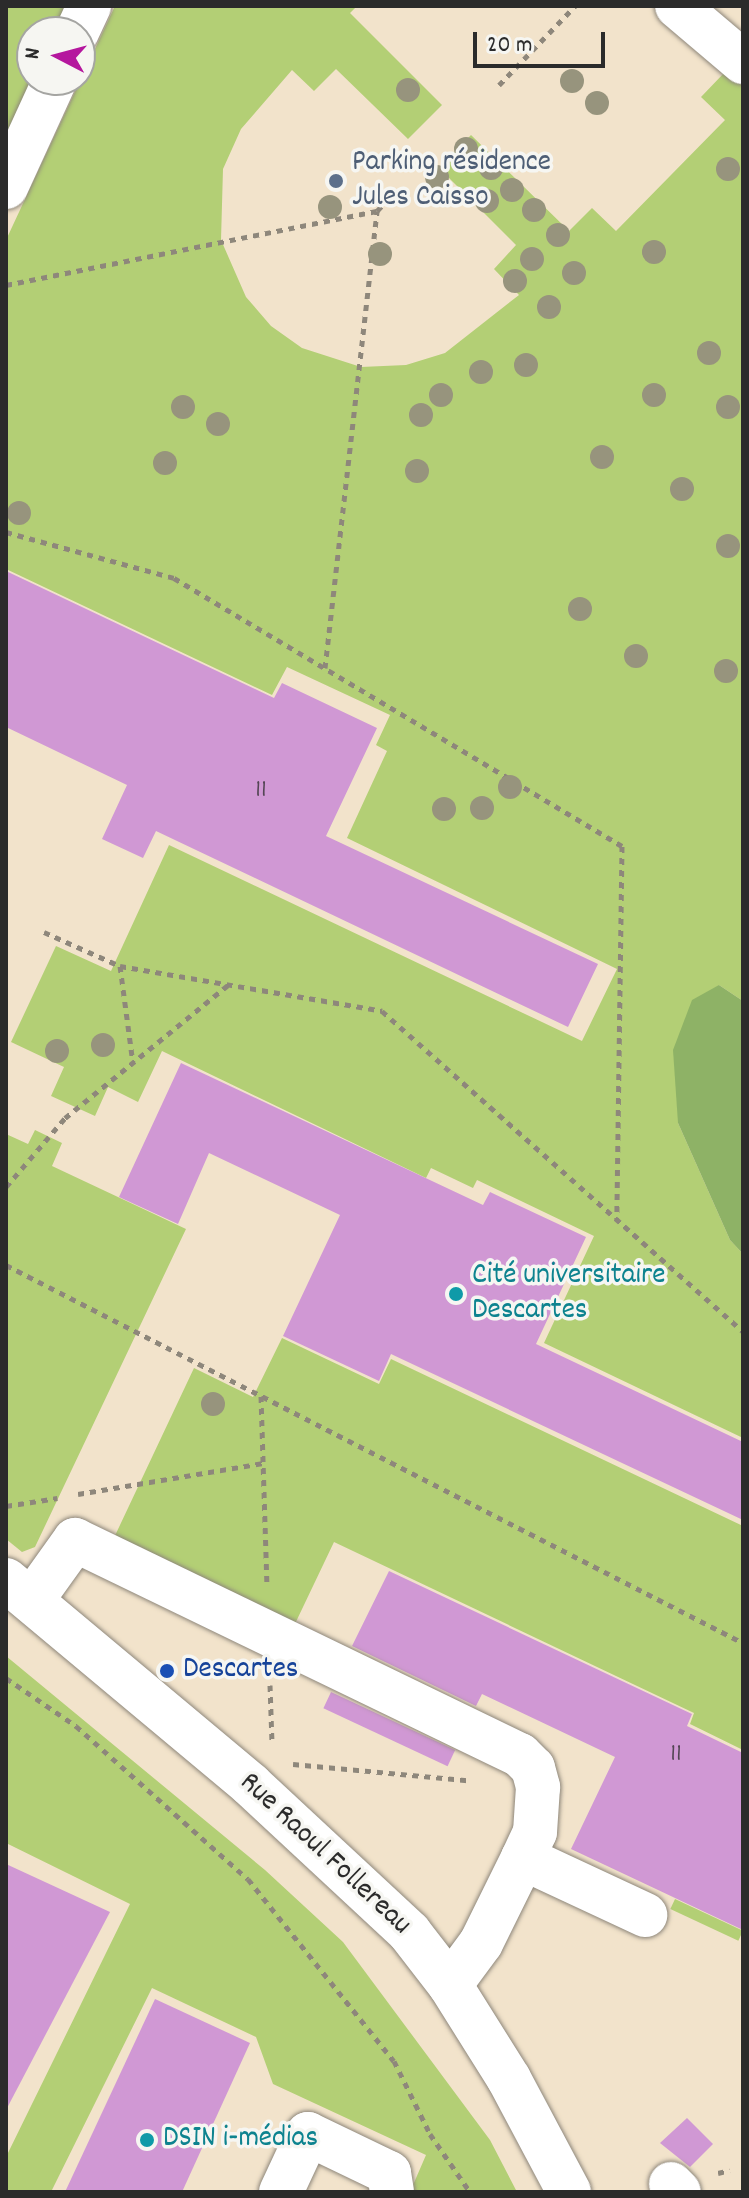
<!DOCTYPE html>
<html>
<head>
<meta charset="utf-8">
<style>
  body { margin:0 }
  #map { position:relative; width:749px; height:2198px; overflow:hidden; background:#f2e3cb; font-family:Dekko,sans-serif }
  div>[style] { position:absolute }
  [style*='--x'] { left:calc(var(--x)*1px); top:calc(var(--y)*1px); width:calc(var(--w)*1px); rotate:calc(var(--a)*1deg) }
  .green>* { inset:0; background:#b3cf75; transform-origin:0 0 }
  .forest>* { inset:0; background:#8eb266 }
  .building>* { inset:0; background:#d098d4; transform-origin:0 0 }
  .path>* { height:5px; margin-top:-2.5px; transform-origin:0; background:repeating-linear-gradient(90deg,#8e877b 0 6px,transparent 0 12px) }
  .roads { filter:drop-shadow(0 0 2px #8e877b) drop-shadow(0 0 2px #8e877b) }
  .minor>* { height:44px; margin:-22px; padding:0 22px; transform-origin:22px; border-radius:22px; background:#fff }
  .trees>* { width:24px; height:24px; margin:-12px; border-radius:50%; background:#97947d }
  .dots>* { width:22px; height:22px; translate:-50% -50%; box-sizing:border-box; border:4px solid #f6f6f2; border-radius:50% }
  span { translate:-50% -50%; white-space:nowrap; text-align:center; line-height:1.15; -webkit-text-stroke:7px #f6f6f2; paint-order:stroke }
  .number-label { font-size:26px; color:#544655 }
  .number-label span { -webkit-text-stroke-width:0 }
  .service-label { font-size:30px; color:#4e5e75 }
  .left { translate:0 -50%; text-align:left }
  .culture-label { font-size:30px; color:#0d838f }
  .transit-label { font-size:30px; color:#164399 }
  .street-label { font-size:30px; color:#2b2b2b }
  .frame { position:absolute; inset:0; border:8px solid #2b2b2b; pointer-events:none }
  .north { position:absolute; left:16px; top:16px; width:80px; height:80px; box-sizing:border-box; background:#f6f6f2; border:2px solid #a5a5a2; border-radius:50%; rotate:276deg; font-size:22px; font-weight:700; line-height:32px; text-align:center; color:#2b2b2b }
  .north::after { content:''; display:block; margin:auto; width:28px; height:36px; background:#b5179e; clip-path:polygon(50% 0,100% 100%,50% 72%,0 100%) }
  .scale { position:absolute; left:473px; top:32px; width:132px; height:36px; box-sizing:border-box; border:4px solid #2b2b2b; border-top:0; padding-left:10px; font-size:24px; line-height:28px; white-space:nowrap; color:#2b2b2b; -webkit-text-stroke:6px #f6f6f2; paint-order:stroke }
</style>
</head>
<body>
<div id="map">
  <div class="green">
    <i style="clip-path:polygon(6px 6px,70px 6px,58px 32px,32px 32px,32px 80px,6px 146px)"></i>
    <i style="clip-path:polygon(115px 6px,357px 6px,350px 13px,442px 105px,408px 139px,336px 69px,314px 91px,292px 70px,241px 129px,223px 169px,221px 240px,246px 297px,271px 326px,302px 348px,361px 367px,406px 365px,445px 353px,519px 295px,494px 269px,516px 245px,439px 168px,471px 135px,569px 231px,592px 208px,616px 231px,725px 120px,701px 97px,724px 73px,743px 79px,743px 1001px,719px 985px,678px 1123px,730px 1240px,743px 1254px,743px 1438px,544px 1343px,594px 1236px,477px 1180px,473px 1188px,431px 1168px,426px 1178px,162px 1051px,138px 1102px,108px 1087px,95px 1116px,51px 1096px,64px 1067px,11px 1042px,56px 946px,111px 971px,169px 845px,582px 1041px,617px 969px,347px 838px,387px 751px,376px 745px,390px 715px,287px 667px,272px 695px,6px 569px,6px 240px)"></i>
    <i style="clip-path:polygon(35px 1130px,62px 1143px,52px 1166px,186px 1229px,35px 1547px,22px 1552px,6px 1539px,6px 1134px,28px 1144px)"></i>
    <i style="clip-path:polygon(282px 1338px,379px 1384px,391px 1359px,743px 1526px,743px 1750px,690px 1724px,694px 1713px,334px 1542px,293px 1628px,112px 1542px,194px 1368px,253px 1397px)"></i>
    <i style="clip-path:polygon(6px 1656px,265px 1870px,343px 1942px,490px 2140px,517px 2192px,410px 2192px,426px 2155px,273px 2084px,256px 2037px,152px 1988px,51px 2192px,6px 2192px,6px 2157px,130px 1904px,6px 1843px)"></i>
    <i style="left:675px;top:1899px;width:75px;height:11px;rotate:25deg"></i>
  </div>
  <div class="forest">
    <i style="clip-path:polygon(719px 985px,743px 1001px,743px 1254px,730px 1240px,678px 1123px,673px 1050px,692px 1000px)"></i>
  </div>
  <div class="building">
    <i style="clip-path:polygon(6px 571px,274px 698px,282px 683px,377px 728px,326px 836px,598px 964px,568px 1027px,156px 831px,143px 858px,102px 839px,127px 785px,6px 727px)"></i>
    <i style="clip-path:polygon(181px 1063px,483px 1205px,490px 1192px,586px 1237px,536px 1344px,743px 1442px,743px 1520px,391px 1354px,379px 1381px,283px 1336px,340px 1215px,209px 1153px,178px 1224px,119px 1197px)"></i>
    <i style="clip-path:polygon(389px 1571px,692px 1714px,687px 1726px,743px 1753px,743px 1930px,571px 1849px,615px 1757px,482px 1694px,476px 1706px,352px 1646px)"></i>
    <i style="left:331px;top:1692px;width:137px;height:18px;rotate:25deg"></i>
    <i style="clip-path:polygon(6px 1864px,110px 1912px,6px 2110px)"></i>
    <i style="clip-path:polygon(155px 1999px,250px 2043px,182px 2192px,65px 2192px)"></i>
    <i style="clip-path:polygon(687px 2118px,713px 2144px,690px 2167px,660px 2143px)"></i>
  </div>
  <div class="path">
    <i style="--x:499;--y:85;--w:110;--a:-46.1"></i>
    <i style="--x:6;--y:285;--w:378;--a:-11.3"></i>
    <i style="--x:377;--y:211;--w:21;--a:-47"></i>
    <i style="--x:6;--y:532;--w:174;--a:15.3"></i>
    <i style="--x:174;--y:578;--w:522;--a:30.89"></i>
    <i style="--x:622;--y:846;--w:374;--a:90.8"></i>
    <i style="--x:325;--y:668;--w:460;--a:-83.5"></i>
    <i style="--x:44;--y:932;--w:83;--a:24.1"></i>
    <i style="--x:120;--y:966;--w:266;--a:9.7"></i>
    <i style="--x:382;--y:1011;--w:483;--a:41.6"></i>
    <i style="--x:120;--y:966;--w:98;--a:82.4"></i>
    <i style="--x:6;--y:1187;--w:91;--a:-49.5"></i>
    <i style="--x:65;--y:1118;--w:210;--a:-39.2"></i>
    <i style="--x:6;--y:1265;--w:828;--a:27.15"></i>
    <i style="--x:261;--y:1396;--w:187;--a:88.2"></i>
    <i style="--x:78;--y:1494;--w:188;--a:-9.5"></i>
    <i style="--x:6;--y:1506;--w:52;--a:-8.9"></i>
    <i style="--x:6;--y:1678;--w:85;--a:34.4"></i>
    <i style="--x:76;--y:1726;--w:230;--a:41.7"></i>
    <i style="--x:248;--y:1879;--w:233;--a:51.3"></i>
    <i style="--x:394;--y:2061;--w:81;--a:63.7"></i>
    <i style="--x:430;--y:2134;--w:70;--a:55.4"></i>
    <i style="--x:270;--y:1685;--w:58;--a:88"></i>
    <i style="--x:293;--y:1764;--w:175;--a:5.3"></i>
    <i style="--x:718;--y:2173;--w:12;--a:-14"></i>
  </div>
  <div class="roads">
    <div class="minor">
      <i style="--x:677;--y:6;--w:87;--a:40.3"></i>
      <i style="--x:77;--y:32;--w:29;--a:-65"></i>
      <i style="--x:6;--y:187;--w:118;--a:-65.4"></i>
      <i style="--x:6;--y:1580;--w:319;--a:39.9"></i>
      <i style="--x:251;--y:1785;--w:216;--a:42.9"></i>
      <i style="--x:409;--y:1932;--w:67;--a:52.3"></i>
      <i style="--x:450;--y:1985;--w:111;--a:57.9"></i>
      <i style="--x:509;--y:2079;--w:128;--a:62"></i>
      <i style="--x:32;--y:1600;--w:74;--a:-54.4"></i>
      <i style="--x:75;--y:1540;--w:494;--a:25.8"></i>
      <i style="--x:520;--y:1755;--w:18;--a:45"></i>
      <i style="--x:533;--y:1768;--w:20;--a:75"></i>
      <i style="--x:538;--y:1787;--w:45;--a:93.8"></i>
      <i style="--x:535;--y:1832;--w:29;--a:115"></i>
      <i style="--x:450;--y:1985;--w:52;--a:-53.6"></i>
      <i style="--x:481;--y:1943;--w:95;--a:-63.7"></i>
      <i style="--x:523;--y:1858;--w:135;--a:25"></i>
      <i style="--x:671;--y:2184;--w:11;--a:45"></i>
      <i style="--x:281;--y:2192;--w:64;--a:-65"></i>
      <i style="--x:308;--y:2134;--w:90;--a:25.7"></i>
      <i style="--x:389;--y:2173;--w:19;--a:81"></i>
    </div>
  </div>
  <div class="trees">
    <i style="left:572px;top:81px"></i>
    <i style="left:408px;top:90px"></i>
    <i style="left:597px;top:103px"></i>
    <i style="left:466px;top:149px"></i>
    <i style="left:491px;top:168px"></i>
    <i style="left:728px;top:169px"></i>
    <i style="left:437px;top:177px"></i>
    <i style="left:512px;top:190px"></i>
    <i style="left:487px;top:201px"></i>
    <i style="left:330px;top:207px"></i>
    <i style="left:534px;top:210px"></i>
    <i style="left:558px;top:235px"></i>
    <i style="left:654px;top:252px"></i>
    <i style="left:380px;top:254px"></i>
    <i style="left:532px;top:259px"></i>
    <i style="left:574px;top:273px"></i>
    <i style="left:515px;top:281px"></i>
    <i style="left:549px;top:307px"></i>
    <i style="left:709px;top:353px"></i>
    <i style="left:526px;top:365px"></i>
    <i style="left:481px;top:372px"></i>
    <i style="left:441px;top:395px"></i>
    <i style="left:654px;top:395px"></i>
    <i style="left:183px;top:407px"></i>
    <i style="left:728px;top:407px"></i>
    <i style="left:421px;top:415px"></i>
    <i style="left:218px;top:424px"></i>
    <i style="left:602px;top:457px"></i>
    <i style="left:165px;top:463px"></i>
    <i style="left:417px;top:471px"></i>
    <i style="left:682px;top:489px"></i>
    <i style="left:19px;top:513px"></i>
    <i style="left:728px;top:546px"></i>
    <i style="left:580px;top:609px"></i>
    <i style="left:636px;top:656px"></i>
    <i style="left:726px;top:671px"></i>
    <i style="left:510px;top:787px"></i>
    <i style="left:482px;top:808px"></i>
    <i style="left:444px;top:809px"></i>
    <i style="left:103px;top:1045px"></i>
    <i style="left:57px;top:1051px"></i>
    <i style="left:213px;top:1404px"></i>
  </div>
  <div class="dots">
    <i style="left:336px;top:181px;background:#5c6f8a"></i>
    <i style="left:456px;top:1294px;background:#0f9aa8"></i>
    <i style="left:167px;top:1671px;background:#1a4fb4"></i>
    <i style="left:147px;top:2140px;background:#0f9aa8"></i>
  </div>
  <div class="number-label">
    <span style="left:261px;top:791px">11</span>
    <span style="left:676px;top:1755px">11</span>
  </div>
  <div class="service-label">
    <span class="left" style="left:352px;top:181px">Parking résidence<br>Jules Caisso</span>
  </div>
  <div class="culture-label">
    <span class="left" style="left:472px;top:1294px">Cité universitaire<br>Descartes</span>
    <span class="left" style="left:163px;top:2140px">DSIN i-médias</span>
  </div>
  <div class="transit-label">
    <span class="left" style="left:183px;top:1671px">Descartes</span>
  </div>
  <div class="street-label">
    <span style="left:324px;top:1855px;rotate:43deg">Rue Raoul Follereau</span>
  </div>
  <div class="frame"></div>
  <div class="north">N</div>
  <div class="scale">20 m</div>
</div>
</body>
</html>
